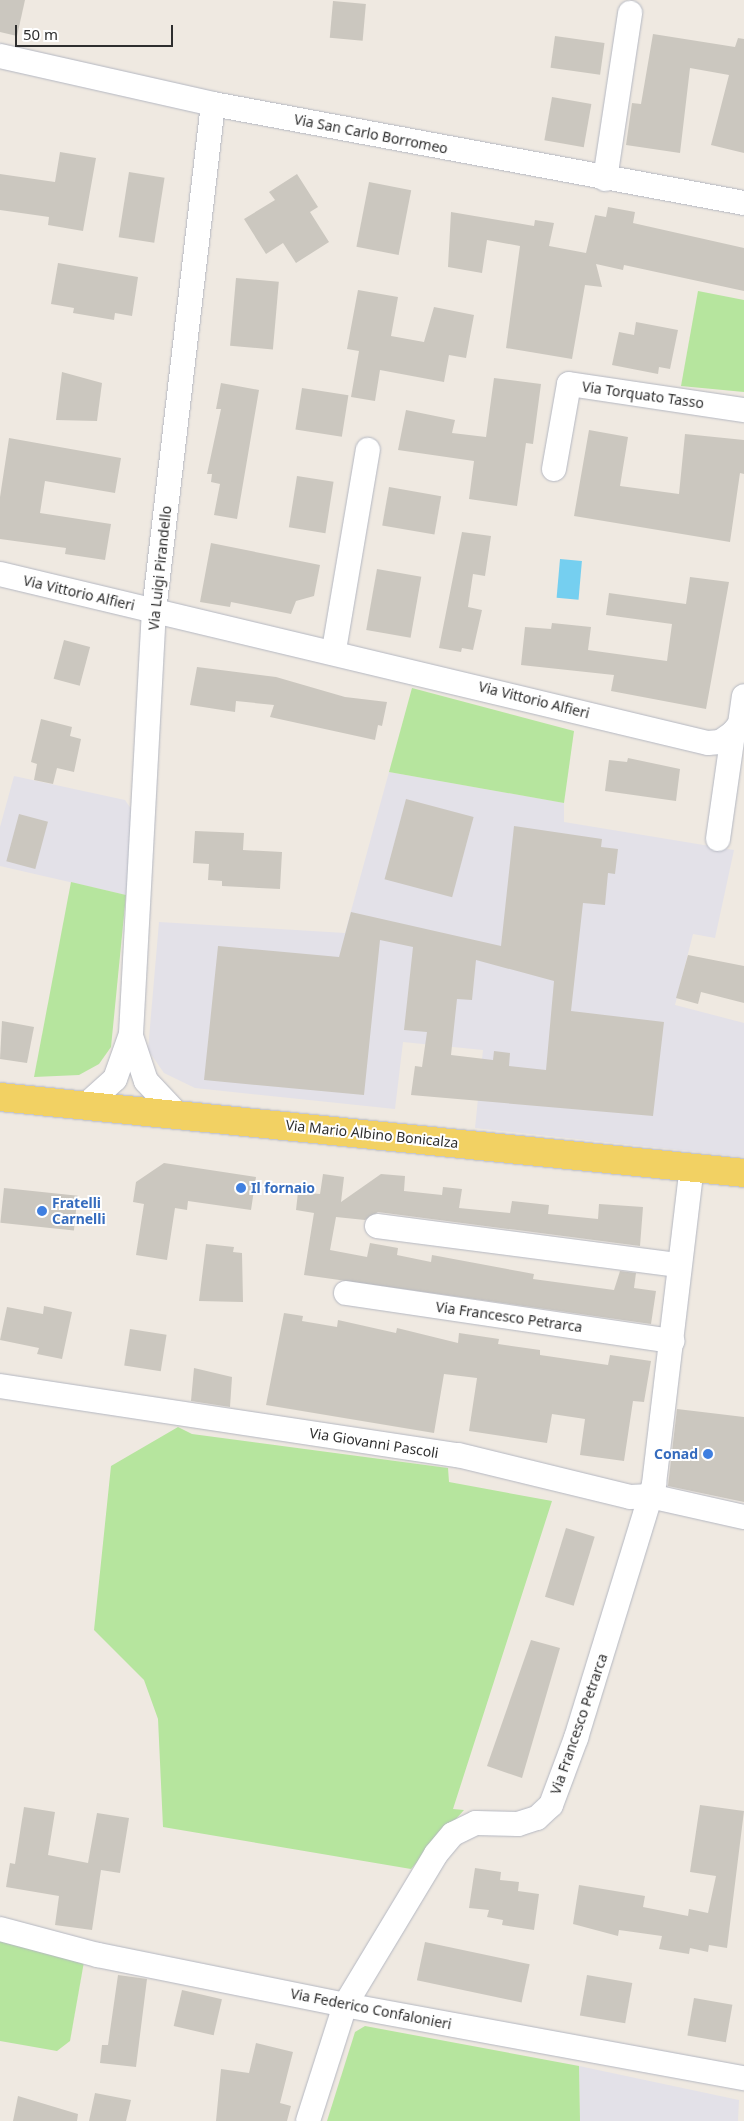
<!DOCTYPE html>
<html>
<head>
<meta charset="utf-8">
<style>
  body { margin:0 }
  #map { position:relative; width:744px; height:2121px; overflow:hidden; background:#efe9e1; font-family:"Noto Sans",sans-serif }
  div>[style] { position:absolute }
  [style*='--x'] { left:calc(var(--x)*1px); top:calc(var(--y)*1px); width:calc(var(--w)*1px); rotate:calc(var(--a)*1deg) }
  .industrial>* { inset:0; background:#e3e1e8 }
  .green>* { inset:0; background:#b6e59e }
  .water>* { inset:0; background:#75cff0; transform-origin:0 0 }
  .building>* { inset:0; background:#cbc7bf; transform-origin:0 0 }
  .roads { filter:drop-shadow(0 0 1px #b4b7c1) drop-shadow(0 0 1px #b4b7c1) }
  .minor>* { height:24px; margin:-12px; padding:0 12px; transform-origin:12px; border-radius:12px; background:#fff }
  .major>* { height:28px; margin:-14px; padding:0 14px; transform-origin:14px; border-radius:14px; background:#f2d163 }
  .dots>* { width:14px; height:14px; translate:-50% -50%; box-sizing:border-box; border:2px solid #fff; border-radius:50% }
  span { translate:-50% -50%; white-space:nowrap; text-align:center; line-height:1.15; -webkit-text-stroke:4px #fff; paint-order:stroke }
  .street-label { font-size:14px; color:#2e2e2e }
  .shop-label { font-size:14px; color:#366cbe; font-weight:700 }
  .left { translate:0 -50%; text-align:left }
  .right { translate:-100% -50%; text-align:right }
  .scale { position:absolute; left:15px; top:25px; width:158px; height:22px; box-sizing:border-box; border:2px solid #2e2e2e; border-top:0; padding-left:6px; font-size:15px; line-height:18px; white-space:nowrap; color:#2e2e2e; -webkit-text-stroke:4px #fff; paint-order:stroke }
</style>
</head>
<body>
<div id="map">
  <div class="industrial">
    <i style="clip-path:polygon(389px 772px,564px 803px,564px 822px,734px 850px,715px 938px,693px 934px,675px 1005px,744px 1023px,744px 1157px,475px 1128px,483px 1050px,403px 1042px,395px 1109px,195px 1088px,164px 1073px,148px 1050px,159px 922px,345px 933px)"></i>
    <i style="clip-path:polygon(14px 776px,125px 800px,134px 813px,126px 895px,0 866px,0 827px)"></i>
    <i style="clip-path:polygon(579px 2066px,739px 2100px,738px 2121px,580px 2121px)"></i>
  </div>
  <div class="green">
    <i style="clip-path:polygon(698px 291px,744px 300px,744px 392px,681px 386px)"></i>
    <i style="clip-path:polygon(412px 688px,574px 731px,564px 803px,389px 772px)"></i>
    <i style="clip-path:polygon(71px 882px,126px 895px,111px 1047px,99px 1064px,79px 1075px,34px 1077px)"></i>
    <i style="clip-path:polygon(178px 1427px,192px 1434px,448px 1468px,449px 1482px,552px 1501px,453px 1809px,464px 1810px,411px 1869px,163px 1827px,158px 1719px,144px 1680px,94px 1630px,111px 1466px)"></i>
    <i style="clip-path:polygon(0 1939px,85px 1956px,70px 2041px,57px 2051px,0 2041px)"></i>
    <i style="clip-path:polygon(365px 2026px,579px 2066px,580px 2121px,327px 2121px,355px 2032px)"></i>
  </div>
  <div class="water">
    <i style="left:560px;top:559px;width:22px;height:39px;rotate:5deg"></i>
  </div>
  <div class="building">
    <i style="clip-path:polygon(0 0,25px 0,17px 36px,0 32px)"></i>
    <i style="left:333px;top:1px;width:33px;height:37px;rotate:5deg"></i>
    <i style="clip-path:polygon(653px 34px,735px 47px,738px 38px,744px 39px,744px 153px,711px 145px,729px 75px,690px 68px,680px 153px,626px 145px,632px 103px,641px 104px)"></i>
    <i style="left:555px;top:36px;width:50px;height:32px;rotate:8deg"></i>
    <i style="left:552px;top:97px;width:40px;height:44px;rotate:10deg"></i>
    <i style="clip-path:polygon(60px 152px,96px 158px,83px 231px,48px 225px,49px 217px,0 210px,0 174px,55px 182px)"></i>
    <i style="left:129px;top:172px;width:36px;height:66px;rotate:9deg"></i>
    <i style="clip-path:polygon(297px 174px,318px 207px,310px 212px,329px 242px,296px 263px,283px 243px,266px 254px,244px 219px,275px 200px,269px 192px)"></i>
    <i style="left:369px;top:182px;width:43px;height:66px;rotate:11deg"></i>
    <i style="clip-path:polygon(608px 207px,635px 212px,633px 223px,744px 248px,744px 291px,624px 265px,623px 270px,596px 264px,602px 287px,585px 285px,572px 359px,506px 348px,520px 246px,487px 240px,482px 273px,448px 267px,451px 212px,534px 226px,535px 220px,554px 223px,549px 246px,586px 253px,595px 215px,606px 217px)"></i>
    <i style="clip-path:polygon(58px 263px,138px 277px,132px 316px,115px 313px,114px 320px,73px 313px,74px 308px,51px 304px)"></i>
    <i style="left:236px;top:278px;width:43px;height:68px;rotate:5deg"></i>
    <i style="clip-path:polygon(358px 290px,398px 297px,391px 336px,424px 342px,434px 307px,474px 315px,466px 358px,449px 355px,444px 382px,380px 370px,375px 401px,351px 397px,359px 351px,347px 349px)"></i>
    <i style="clip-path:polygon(636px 322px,678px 330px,670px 369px,659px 367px,658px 374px,612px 365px,619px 332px,634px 335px)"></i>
    <i style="clip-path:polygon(62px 372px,102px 383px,97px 421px,56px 420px)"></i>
    <i style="clip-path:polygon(494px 378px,541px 384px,533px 444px,526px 443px,517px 506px,469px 499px,474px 461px,398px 450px,406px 410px,455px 420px,452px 433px,486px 437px)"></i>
    <i style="clip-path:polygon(221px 383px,259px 390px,237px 519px,214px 515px,220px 484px,211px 482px,212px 474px,207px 474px,221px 409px,216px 409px)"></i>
    <i style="left:302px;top:388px;width:47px;height:42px;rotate:9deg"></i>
    <i style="clip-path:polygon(589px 430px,628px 437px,620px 486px,679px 494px,685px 434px,744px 440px,744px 474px,740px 473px,730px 542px,574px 516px)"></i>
    <i style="clip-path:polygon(9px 438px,121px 458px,115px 493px,45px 481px,40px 513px,111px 524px,105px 560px,65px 554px,66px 548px,0 539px,0 497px)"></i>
    <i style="left:297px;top:476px;width:37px;height:52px;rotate:9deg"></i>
    <i style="left:389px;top:487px;width:53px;height:39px;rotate:10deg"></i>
    <i style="clip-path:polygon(462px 532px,491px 536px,485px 576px,473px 574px,468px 607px,482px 610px,473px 650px,462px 648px,461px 652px,439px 648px)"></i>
    <i style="clip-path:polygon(211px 543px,320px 565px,314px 596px,296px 601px,291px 614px,231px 602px,230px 607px,200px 602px)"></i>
    <i style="left:377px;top:569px;width:45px;height:62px;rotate:10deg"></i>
    <i style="clip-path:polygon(690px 577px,729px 582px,706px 709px,611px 691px,614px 675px,521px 665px,525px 627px,551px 629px,552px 623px,591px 627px,588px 650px,667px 661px,672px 624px,606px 615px,609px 593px,686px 604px)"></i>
    <i style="left:64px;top:640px;width:27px;height:40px;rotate:15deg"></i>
    <i style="clip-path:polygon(197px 667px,276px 677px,345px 697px,387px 702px,382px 726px,378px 725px,375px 740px,270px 717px,274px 705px,236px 701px,235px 712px,190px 705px)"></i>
    <i style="clip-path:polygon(41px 719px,72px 727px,70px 736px,81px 739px,74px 772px,57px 768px,53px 784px,34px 780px,37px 764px,31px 762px)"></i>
    <i style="clip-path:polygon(628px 758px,680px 769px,676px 801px,605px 791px,609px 760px,627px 762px)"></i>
    <i style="left:406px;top:799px;width:70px;height:83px;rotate:15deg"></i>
    <i style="left:19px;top:814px;width:30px;height:49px;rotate:15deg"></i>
    <i style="clip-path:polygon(evenodd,514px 826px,602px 839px,601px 847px,618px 849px,615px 874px,608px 873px,605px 905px,583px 903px,571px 1011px,664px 1022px,653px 1116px,411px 1095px,415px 1066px,422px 1067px,427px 1032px,404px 1030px,413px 947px,380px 940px,364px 1095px,204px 1080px,218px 946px,339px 957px,351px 912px,501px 946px,514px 826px,476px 960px,554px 981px,546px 1070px,509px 1066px,510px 1053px,494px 1051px,493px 1060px,451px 1055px,457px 999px,472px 1000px,476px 960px)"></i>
    <i style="clip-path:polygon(195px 831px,244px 833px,243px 850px,282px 852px,280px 889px,222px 886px,222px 881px,208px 880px,209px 864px,193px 863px)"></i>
    <i style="clip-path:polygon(688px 955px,744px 966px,744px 1003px,701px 992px,698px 1004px,676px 998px)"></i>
    <i style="clip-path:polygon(2px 1021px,34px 1027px,27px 1063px,0 1059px)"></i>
    <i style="clip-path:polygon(164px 1163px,256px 1177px,251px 1210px,188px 1201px,187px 1210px,175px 1208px,167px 1260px,136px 1255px,144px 1204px,133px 1202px,136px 1182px)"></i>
    <i style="clip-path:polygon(323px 1174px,344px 1177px,341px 1202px,381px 1174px,405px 1176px,404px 1191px,442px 1195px,443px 1187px,462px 1189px,459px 1208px,510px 1213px,512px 1201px,549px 1205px,548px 1214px,598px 1219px,599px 1204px,643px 1207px,640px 1246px,378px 1212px,365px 1220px,336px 1217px,330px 1250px,367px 1257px,370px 1243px,398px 1248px,397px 1255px,431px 1262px,432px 1255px,534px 1274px,533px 1279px,614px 1290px,620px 1271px,636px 1273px,634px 1288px,656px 1291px,651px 1324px,304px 1275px,314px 1213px,296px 1210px,298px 1192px,320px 1194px)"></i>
    <i style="left:4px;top:1188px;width:74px;height:35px;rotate:6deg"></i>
    <i style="clip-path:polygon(206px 1244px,234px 1247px,233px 1252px,242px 1253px,243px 1302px,199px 1301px)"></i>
    <i style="clip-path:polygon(44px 1306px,72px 1312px,62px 1359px,37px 1354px,39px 1348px,0 1340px,7px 1307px,43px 1314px)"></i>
    <i style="clip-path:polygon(284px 1313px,303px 1316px,302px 1321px,337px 1327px,338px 1320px,396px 1333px,397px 1328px,458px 1343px,459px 1333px,499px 1339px,498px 1344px,540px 1350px,540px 1355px,608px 1365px,610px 1355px,651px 1361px,644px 1402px,633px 1401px,624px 1461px,580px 1455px,585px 1419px,552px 1414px,547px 1443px,469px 1431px,477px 1378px,444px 1374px,434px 1433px,266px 1405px)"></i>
    <i style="left:130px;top:1329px;width:37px;height:37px;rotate:9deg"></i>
    <i style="clip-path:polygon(194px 1368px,232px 1377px,230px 1407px,191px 1401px)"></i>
    <i style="clip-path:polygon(677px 1409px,744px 1417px,744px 1502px,668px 1486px)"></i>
    <i style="left:566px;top:1528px;width:30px;height:72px;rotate:17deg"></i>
    <i style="clip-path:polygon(531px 1640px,560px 1648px,522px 1778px,487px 1766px)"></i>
    <i style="clip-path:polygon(700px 1805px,744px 1811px,727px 1948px,709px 1945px,708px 1952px,690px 1948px,689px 1954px,659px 1949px,662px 1936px,619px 1930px,618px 1936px,573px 1924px,579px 1885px,645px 1896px,643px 1907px,688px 1916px,689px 1909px,708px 1913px,716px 1876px,690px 1872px)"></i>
    <i style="clip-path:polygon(24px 1807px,55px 1812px,48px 1855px,88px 1863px,97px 1813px,129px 1818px,120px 1873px,101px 1870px,92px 1930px,55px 1925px,59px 1896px,6px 1887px,10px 1863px,15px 1864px)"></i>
    <i style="clip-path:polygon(475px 1868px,501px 1872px,500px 1880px,519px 1882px,518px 1891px,539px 1894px,534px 1930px,502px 1925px,503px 1920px,487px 1917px,489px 1910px,469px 1908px)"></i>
    <i style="left:425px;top:1942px;width:107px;height:39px;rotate:12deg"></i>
    <i style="clip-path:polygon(118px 1975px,147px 1979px,136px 2067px,100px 2063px,102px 2045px,108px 2045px)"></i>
    <i style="left:587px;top:1975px;width:46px;height:41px;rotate:10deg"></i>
    <i style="left:182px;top:1990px;width:41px;height:37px;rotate:13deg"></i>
    <i style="left:694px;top:1998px;width:39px;height:38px;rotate:10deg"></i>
    <i style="clip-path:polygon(256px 2043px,293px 2052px,280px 2103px,291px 2106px,287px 2121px,216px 2121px,221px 2069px,249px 2073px)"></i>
    <i style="clip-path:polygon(95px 2093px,131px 2100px,126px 2121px,89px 2121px)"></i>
    <i style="clip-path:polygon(18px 2096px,78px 2114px,77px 2121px,13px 2121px)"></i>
  </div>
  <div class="roads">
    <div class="minor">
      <i style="--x:0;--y:56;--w:218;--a:12.7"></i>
      <i style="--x:213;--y:104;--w:540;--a:10.56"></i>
      <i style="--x:605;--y:179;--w:168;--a:-81.4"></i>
      <i style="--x:554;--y:469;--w:86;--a:-80"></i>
      <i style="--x:569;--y:384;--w:177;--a:8.5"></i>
      <i style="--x:0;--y:574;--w:728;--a:13.43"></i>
      <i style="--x:708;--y:743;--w:12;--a:-5"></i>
      <i style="--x:720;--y:742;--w:16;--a:-35"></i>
      <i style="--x:733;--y:733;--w:11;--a:-52"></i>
      <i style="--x:740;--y:724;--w:28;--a:-82"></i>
      <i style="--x:334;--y:650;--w:203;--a:-80.4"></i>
      <i style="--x:718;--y:839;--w:107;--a:-81.9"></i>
      <i style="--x:131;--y:1036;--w:47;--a:71.6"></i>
      <i style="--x:146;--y:1081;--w:45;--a:46.8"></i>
      <i style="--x:85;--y:1106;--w:40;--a:-42"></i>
      <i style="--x:115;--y:1079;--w:48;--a:-70.4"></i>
      <i style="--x:131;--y:1034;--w:424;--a:-86.9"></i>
      <i style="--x:154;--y:611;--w:510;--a:-83.36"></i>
      <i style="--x:377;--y:1226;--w:304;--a:7.4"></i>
      <i style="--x:346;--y:1293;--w:330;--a:8.4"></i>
      <i style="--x:0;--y:1386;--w:463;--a:8.6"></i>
      <i style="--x:458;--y:1455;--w:177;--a:13.7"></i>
      <i style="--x:630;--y:1497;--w:20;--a:-3"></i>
      <i style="--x:650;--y:1496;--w:96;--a:12.6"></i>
      <i style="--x:0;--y:1929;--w:101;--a:14.9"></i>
      <i style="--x:98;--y:1955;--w:252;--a:11.4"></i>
      <i style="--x:345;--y:2005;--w:406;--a:10.4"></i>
      <i style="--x:308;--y:2121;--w:122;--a:-72.3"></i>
      <i style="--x:345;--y:2005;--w:176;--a:-58.9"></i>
      <i style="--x:436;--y:1854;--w:26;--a:-50"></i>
      <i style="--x:453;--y:1834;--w:25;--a:-26"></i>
      <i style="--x:476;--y:1823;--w:42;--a:1.4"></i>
      <i style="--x:518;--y:1824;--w:20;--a:-18"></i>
      <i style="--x:537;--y:1818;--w:19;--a:-43"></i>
      <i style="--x:551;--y:1805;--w:72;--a:-69.5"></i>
      <i style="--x:576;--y:1738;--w:266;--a:-72.9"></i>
      <i style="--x:654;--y:1484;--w:319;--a:-83.2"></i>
    </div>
    <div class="major">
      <i style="--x:0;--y:1097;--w:748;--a:5.83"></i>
    </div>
  </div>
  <div class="dots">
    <i style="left:241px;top:1188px;background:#3f7fe0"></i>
    <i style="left:42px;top:1211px;background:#3f7fe0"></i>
    <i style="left:708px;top:1454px;background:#3f7fe0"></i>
  </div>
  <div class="street-label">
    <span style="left:371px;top:134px;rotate:11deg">Via San Carlo Borromeo</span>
    <span style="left:643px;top:395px;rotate:8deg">Via Torquato Tasso</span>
    <span style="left:160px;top:568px;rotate:-84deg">Via Luigi Pirandello</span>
    <span style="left:79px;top:593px;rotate:13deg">Via Vittorio Alfieri</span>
    <span style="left:534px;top:700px;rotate:14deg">Via Vittorio Alfieri</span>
    <span style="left:372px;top:1134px;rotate:6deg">Via Mario Albino Bonicalza</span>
    <span style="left:509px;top:1317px;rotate:8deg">Via Francesco Petrarca</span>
    <span style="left:374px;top:1443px;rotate:9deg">Via Giovanni Pascoli</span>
    <span style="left:579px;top:1724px;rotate:-71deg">Via Francesco Petrarca</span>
    <span style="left:371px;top:2009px;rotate:11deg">Via Federico Confalonieri</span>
  </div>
  <div class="shop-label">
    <span class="left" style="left:251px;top:1188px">Il fornaio</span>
    <span class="left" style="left:52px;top:1211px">Fratelli<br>Carnelli</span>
    <span class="right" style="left:698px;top:1454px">Conad</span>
  </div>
  <div class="scale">50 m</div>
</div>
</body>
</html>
